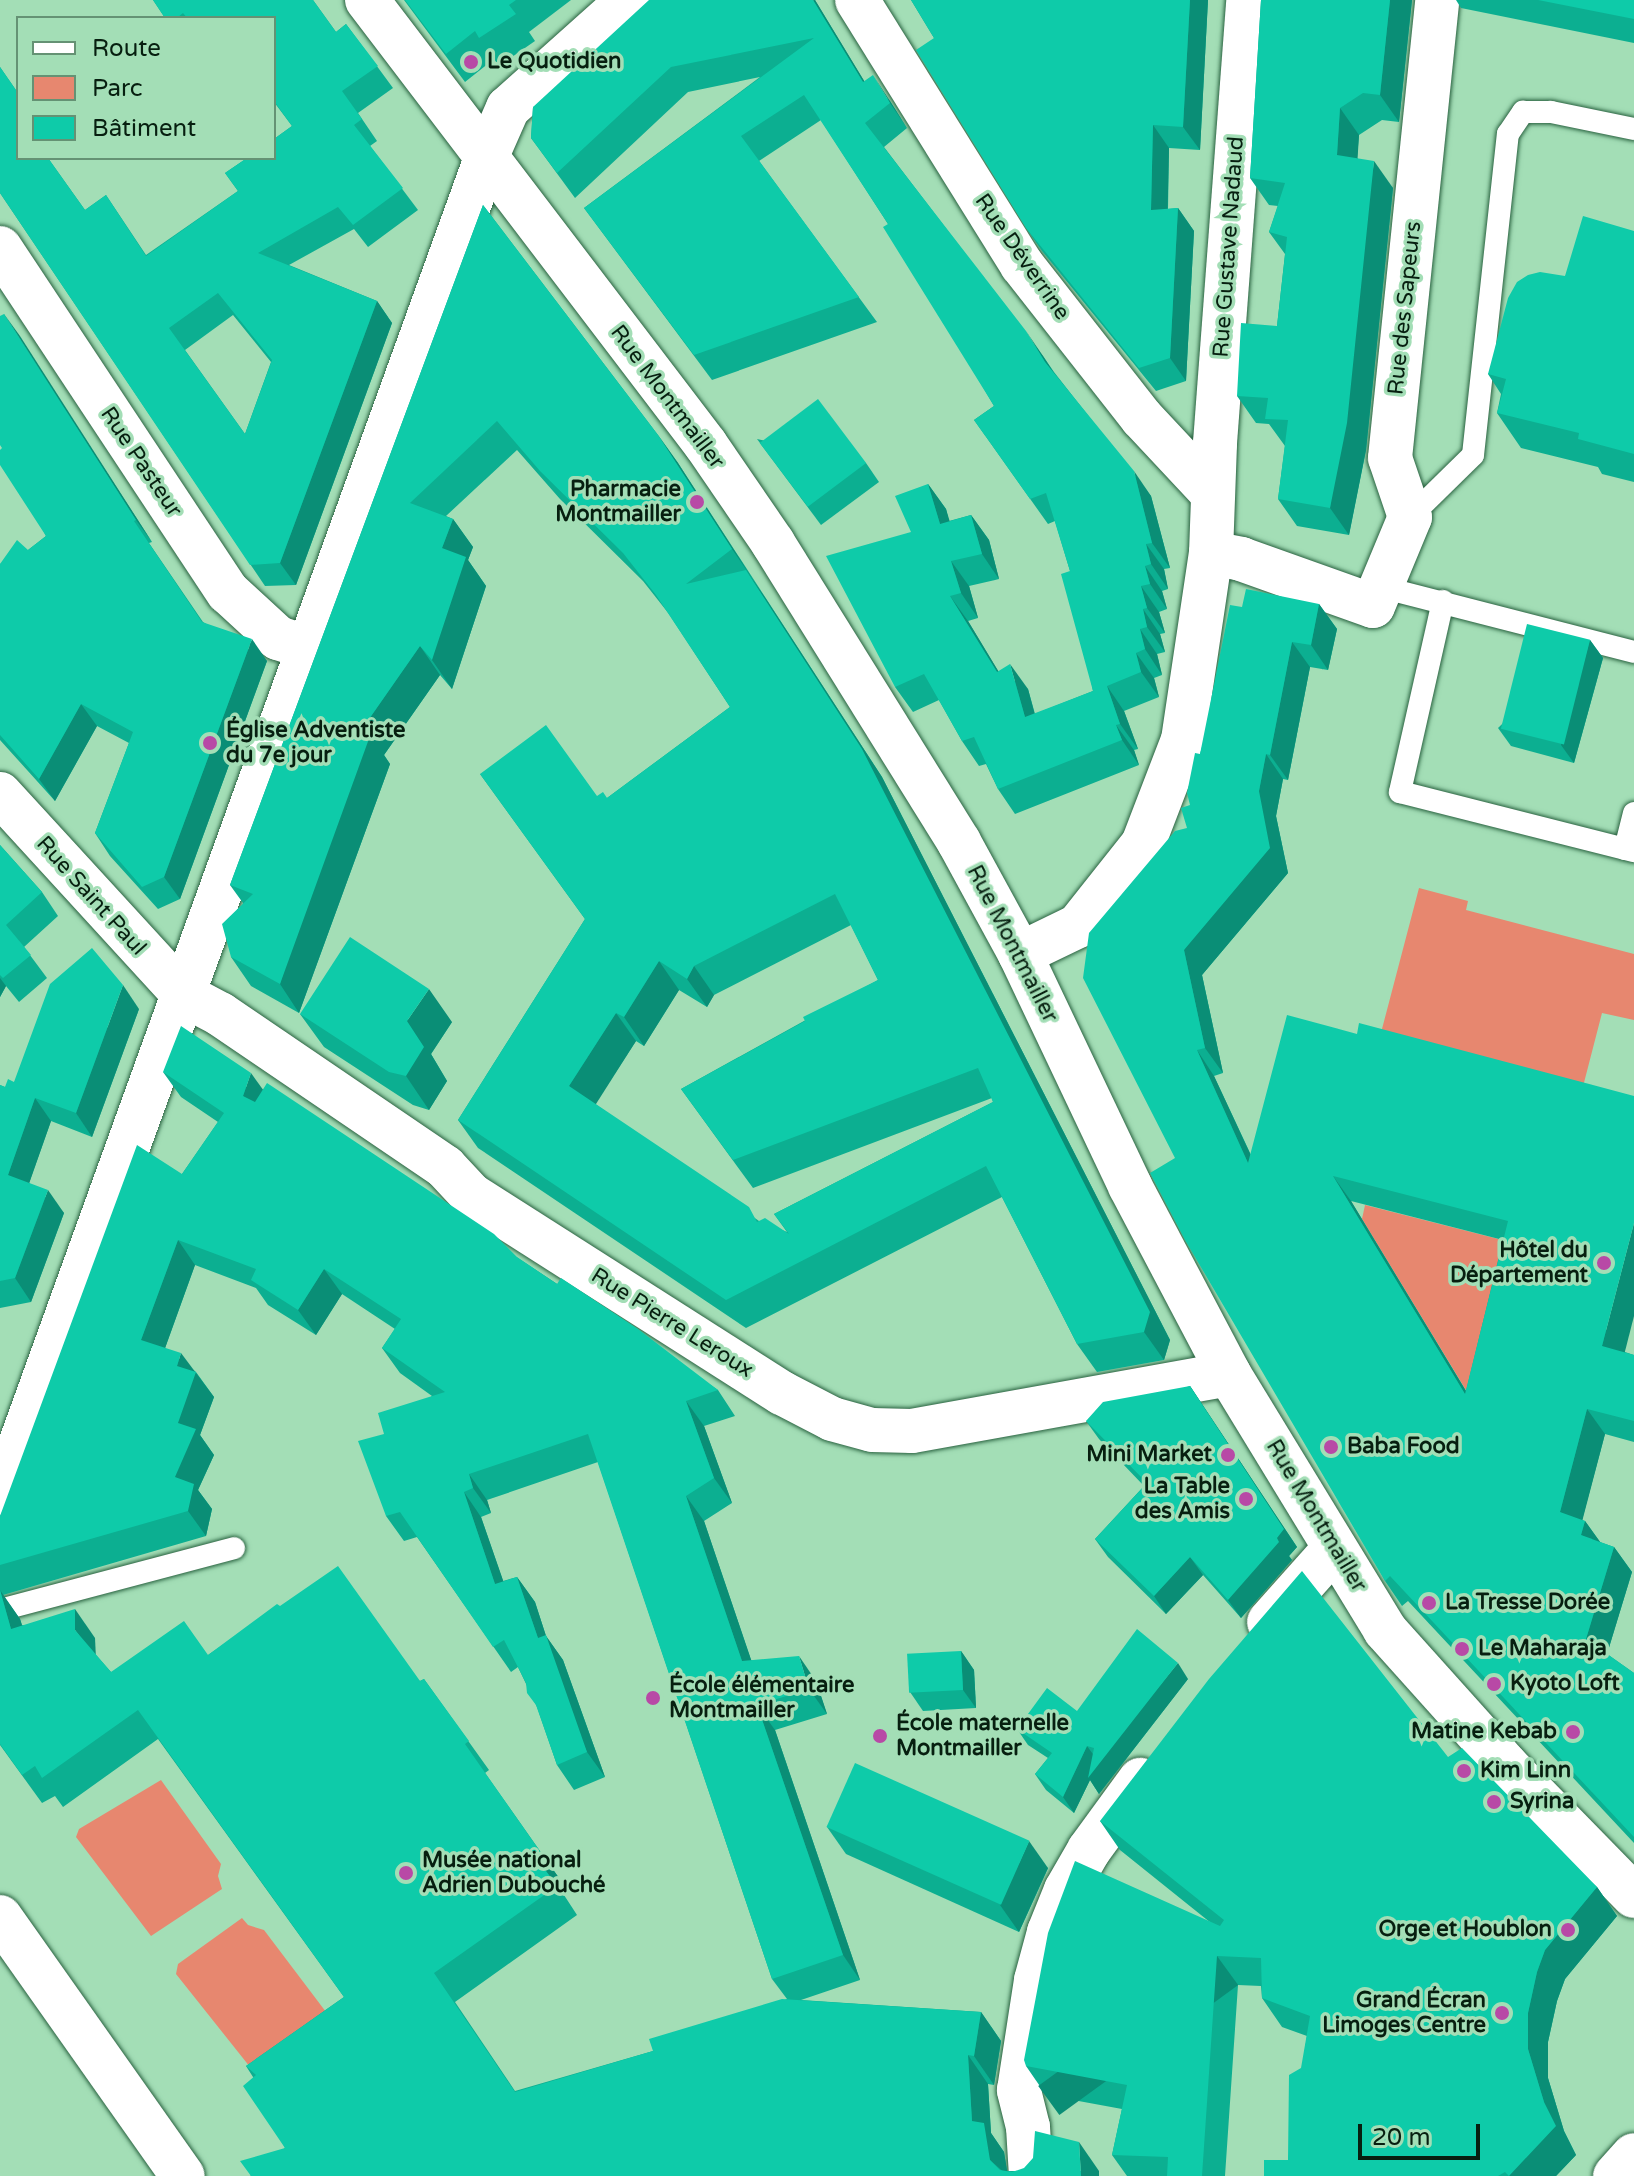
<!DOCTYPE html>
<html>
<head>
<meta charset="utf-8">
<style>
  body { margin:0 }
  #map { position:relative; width:1634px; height:2176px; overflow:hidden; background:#a3deb6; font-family:"Varela Round",sans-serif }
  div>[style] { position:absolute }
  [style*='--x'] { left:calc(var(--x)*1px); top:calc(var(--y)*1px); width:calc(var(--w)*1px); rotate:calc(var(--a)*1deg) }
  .green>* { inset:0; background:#e7876f }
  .roads { filter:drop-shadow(0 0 2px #296240) drop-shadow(0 0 2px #296240) }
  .lane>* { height:22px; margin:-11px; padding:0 11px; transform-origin:11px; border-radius:11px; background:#fff }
  .street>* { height:44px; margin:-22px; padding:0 22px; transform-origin:22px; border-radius:22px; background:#fff }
  .secondary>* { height:44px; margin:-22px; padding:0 22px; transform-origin:22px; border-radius:22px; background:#fff }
  .wall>* { inset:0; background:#0caf91 }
  .shaded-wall>* { inset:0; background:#0a8e76; transform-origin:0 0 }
  .building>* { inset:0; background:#0ecba9; transform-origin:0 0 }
  .dots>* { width:22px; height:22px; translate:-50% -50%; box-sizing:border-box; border:4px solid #a3deb6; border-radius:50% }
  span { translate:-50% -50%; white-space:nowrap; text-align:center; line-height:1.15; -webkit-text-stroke:7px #a3deb6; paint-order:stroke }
  .poi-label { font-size:22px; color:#071f10; font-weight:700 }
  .left { translate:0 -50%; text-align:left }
  .right { translate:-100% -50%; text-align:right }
  .street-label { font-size:22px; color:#071f10 }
  .legend { position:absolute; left:16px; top:16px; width:260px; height:144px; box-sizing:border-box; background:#a3deb6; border:2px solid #659274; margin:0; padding:10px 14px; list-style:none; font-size:24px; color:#071f10 }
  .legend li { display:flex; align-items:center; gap:16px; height:40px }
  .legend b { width:40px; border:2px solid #659274 }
  .scale { position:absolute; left:1358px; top:2124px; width:122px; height:36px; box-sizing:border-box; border:4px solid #071f10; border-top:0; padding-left:10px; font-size:24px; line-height:28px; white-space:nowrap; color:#071f10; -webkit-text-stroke:6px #a3deb6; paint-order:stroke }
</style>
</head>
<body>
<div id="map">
  <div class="green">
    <i style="clip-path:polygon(1419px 888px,1468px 901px,1466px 910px,1634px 954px,1634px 1020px,1602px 1013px,1579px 1102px,1377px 1048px)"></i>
    <i style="clip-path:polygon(1365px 1205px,1526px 1246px,1467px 1392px,1362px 1219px)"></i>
    <i style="clip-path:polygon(161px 1780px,221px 1864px,218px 1876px,222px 1889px,151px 1936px,76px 1837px,79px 1829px)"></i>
    <i style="clip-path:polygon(242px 1918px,248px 1925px,264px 1930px,326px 2012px,254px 2072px,176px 1974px,178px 1964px)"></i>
  </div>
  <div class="roads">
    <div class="lane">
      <i style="--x:1410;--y:517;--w:88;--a:-44.5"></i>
      <i style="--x:1473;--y:455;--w:323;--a:-83.8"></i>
      <i style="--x:1508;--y:134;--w:27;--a:-56"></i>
      <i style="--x:1523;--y:112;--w:28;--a:0"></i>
      <i style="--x:1551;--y:112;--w:85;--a:11.6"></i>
      <i style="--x:1381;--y:587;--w:261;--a:14.4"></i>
      <i style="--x:1443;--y:601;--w:196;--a:102.7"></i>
      <i style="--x:1400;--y:792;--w:241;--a:14.2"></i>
      <i style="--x:1625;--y:849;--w:37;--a:-76"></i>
      <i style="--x:0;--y:1610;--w:242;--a:-14.8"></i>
    </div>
    <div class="street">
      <i style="--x:857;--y:0;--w:312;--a:58.1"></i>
      <i style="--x:1022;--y:265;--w:194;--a:51.9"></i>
      <i style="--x:1142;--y:418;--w:104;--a:46.9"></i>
      <i style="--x:0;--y:248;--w:413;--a:56.5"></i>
      <i style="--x:228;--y:592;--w:68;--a:42.6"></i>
      <i style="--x:278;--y:638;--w:32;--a:18"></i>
      <i style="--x:1211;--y:553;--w:31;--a:11"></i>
      <i style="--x:1241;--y:559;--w:140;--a:19.6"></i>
      <i style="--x:1373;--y:606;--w:96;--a:-67.4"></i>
      <i style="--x:1410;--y:517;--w:62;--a:-108.7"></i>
      <i style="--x:1390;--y:458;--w:460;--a:-84.1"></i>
      <i style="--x:0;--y:794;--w:273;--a:47.5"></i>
      <i style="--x:184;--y:995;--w:41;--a:27.8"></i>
      <i style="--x:220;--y:1014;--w:272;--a:34.2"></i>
      <i style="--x:445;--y:1167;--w:38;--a:47"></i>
      <i style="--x:471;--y:1195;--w:369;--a:32.5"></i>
      <i style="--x:782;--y:1393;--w:56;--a:27.5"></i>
      <i style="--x:832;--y:1419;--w:41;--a:15.4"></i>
      <i style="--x:872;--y:1430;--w:40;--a:1.4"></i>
      <i style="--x:912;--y:1431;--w:322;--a:-10.2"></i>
      <i style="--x:1020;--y:954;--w:64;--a:-25.8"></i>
      <i style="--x:1078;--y:926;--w:105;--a:-51.6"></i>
      <i style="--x:1143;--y:844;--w:111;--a:-69"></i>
      <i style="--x:1183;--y:740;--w:189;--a:-81.5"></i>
      <i style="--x:1211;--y:553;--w:110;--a:-87.9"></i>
      <i style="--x:1215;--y:443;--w:444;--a:-85.7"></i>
      <i style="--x:0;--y:1500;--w:1427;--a:-70.09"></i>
      <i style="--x:486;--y:158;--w:55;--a:-66.3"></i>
      <i style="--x:508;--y:108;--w:162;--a:-41.8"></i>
      <i style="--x:1269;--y:1622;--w:98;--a:-48.3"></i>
      <i style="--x:0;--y:1917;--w:317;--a:54.8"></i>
      <i style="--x:1031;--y:2176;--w:49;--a:-93.5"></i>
      <i style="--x:1028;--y:2127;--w:38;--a:-104"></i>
      <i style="--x:1019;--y:2090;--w:111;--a:-81.2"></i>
      <i style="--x:1036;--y:1980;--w:50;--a:-74.8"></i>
      <i style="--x:1049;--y:1932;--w:45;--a:-68"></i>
      <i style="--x:1066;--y:1890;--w:46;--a:-60.1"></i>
      <i style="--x:1089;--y:1850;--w:87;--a:-53.9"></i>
    </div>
    <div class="secondary">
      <i style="--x:367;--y:0;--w:559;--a:52.7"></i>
      <i style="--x:706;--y:445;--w:119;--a:55.6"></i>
      <i style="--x:773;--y:543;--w:352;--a:58.1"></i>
      <i style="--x:959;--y:842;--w:128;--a:61.4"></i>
      <i style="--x:1020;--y:954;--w:257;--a:64.6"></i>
      <i style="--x:1130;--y:1186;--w:212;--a:62.2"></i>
      <i style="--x:1229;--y:1374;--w:300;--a:58.6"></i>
      <i style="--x:1385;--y:1630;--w:181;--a:48.1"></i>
      <i style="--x:1506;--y:1765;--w:183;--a:45.7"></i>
      <i style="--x:1615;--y:2176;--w:28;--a:-48"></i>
    </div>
  </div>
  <div class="wall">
    <i style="clip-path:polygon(evenodd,153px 0,313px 0,336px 32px,346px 24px,393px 88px,358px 113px,377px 141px,370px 146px,418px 210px,368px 247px,354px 229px,289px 265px,377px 301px,392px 323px,296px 585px,265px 586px,0 193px,0 67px,18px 93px,18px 158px,48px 158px,85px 210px,106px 195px,146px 255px,238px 191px,225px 173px,247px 158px,274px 158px,274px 139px,292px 126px,274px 102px,274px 18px,165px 18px,153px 0,233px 315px,271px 362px,245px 434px,185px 350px,233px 315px)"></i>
    <i style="clip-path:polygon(404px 0,571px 0,529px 32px,535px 41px,499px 66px,494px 59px,465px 82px)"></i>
    <i style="clip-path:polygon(815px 0,864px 81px,890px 101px,907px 128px,884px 147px,1043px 356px,1054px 372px,1151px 496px,1170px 568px,1164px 569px,1168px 589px,1162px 591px,1167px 609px,1159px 612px,1165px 633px,1160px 634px,1165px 652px,1157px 654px,1162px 675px,1154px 678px,1159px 697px,1124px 711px,1138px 749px,1134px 750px,1139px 765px,1015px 814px,998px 789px,986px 764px,979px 766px,962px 741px,939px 700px,913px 712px,895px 687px,911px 532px,928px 484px,946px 509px,949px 521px,971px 515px,989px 540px,999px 579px,969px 586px,978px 618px,968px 621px,998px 671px,1028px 689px,1035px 714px,1093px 691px,1070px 571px,1055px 521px,1048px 524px,974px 420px,994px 406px,888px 224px,821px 120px,759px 161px,877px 322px,712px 380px,584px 208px,760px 77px,688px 92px,575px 198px,531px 138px,533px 107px)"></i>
    <i style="clip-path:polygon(911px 0,1208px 0,1200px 150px,1169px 148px,1168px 209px,1178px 208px,1194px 231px,1186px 381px,1156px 391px,1042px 251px,1026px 228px,934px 38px)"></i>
    <i style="clip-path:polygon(1261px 0,1412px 0,1399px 122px,1382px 120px,1359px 135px,1357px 158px,1393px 188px,1366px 450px,1349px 535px,1297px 526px,1278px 499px,1285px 446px,1269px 424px,1256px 423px,1237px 396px,1277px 326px,1285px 254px,1269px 232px,1278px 206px,1269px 205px,1250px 178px)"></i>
    <i style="clip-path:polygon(1456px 0,1634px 0,1634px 43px,1461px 8px)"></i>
    <i style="clip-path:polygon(evenodd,483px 205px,658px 435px,678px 463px,882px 777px,1170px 1340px,1164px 1360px,1097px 1372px,1077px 1344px,1002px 1197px,746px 1328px,478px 1148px,458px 1120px,585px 919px,480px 774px,607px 798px,730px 707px,669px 614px,643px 581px,560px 499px,517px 450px,446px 516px,453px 519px,473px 547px,468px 560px,486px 586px,452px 689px,440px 675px,384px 755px,390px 764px,299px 1013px,251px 986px,231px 957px,243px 903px,230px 885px,483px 205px,851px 925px,878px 980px,681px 1089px,753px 1188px,992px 1098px,993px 1102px,774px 1214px,787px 1232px,759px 1221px,595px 1104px,636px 1041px,644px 1046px,679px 990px,707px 1007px,714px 995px,851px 925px)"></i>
    <i style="clip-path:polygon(1634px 231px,1634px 482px,1602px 474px,1598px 467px,1521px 448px,1497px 413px,1501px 394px,1488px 374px,1565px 276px)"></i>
    <i style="clip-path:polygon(4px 314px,152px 542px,149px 543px,203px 622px,267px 661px,180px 899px,158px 909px,110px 856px,95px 833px,129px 743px,97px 726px,55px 801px,0 740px,0 564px,28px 550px,46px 536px,2px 448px)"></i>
    <i style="clip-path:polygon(757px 439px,866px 463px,879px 482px,821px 525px)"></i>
    <i style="clip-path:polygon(evenodd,1319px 604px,1337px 629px,1328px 670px,1310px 667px,1288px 780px,1283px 779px,1276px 816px,1288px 873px,1202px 975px,1223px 1073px,1214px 1076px,1251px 1155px,1357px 1034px,1625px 1352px,1634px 1355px,1634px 1442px,1605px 1434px,1582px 1520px,1585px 1521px,1600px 1542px,1614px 1547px,1632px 1572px,1607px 1654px,1634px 1673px,1634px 1843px,1408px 1601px,1402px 1606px,1385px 1581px,1175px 1158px,1187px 828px,1200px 754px,1242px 607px,1319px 604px,1351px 1201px,1503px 1240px,1466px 1391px,1351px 1201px)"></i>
    <i style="clip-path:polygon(1590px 640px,1603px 658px,1574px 763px,1511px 746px,1498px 728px)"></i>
    <i style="clip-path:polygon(0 845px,42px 892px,58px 916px,24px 947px,47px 978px,19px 1002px,6px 986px,0 997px)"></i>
    <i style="clip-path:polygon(139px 1009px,92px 1137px,51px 1121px,29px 1183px,64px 1213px,31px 1302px,0 1308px,0 1085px,5px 1087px,14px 1082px)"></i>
    <i style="clip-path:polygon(300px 1014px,452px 1022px,431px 1054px,447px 1081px,429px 1110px,413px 1105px,324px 1047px)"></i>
    <i style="clip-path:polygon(evenodd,163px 1072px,263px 1090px,718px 1390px,735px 1416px,704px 1426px,732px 1503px,704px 1521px,751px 1660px,816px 1681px,827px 1714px,775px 1730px,860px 1980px,801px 2000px,981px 2012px,1001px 2041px,994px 2085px,988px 2084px,991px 2133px,1004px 2152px,1007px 2171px,1099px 2171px,1099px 2176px,250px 2176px,285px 2148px,253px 2077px,246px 2066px,344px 1997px,158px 1739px,63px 1807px,55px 1796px,42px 1803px,0 1745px,0 1516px,182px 1174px,218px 1122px,181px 1097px,163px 1072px,195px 1265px,256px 1288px,268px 1305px,316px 1335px,342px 1294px,395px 1329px,382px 1348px,400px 1373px,432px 1396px,384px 1434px,386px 1516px,404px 1541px,417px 1537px,511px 1672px,518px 1667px,537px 1707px,557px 1765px,574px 1790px,605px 1777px,563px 1660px,546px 1636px,535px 1602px,517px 1577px,503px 1581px,481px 1517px,491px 1513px,487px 1500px,598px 1462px,772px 1979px,787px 1999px,653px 2051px,515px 2091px,455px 2002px,577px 1915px,564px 1895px,564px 1885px,485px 1773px,489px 1770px,424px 1679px,420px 1681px,280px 1606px,208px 1655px,111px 1672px,95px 1654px,95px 1638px,22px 1625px,20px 1619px,3px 1595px,206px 1536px,212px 1509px,198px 1490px,214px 1455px,200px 1435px,214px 1397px,196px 1372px,165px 1348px,195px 1265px)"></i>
    <i style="clip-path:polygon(1190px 1386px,1297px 1547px,1289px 1556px,1292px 1560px,1241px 1618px,1203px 1575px,1166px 1614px,1108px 1557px,1095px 1539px,1144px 1486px,1099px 1439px,1086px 1421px)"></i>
    <i style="clip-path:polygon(961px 1651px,974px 1670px,976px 1708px,923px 1711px,910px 1692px)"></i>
    <i style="clip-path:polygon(1188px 1679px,1099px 1794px,1090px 1780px,1074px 1813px,1046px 1790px,1035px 1774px,1048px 1758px,1028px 1745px,1017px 1729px)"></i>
    <i style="clip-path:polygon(1448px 1757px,1597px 1887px,1617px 1916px,1565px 1979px,1557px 2001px,1548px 2042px,1548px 2078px,1564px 2131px,1576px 2155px,1556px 2176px,1264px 2176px,1288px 2160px,1307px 2036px,1282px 2027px,1262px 1998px,1261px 1986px,1238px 1985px,1225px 2176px,1127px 2176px,1112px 2155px,1122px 2109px,1046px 2095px,1026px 2066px,1211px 1923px,1120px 1850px,1100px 1821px)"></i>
    <i style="clip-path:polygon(827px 1827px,1048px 1868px,1019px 1932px,846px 1854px)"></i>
  </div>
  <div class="shaded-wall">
    <i style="clip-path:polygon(813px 0,815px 0,880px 107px,863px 82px)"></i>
    <i style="clip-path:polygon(1190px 0,1208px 0,1200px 150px,1183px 127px)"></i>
    <i style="clip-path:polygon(1390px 0,1412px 0,1399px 122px,1380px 95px)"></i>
    <i style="clip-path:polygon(873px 75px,890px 101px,907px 128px,890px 103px)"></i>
    <i style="clip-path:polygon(1340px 108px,1359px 135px,1356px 182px,1337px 155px)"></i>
    <i style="clip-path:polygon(1153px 125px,1169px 148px,1167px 233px,1151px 210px)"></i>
    <i style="clip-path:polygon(1374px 161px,1393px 188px,1366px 450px,1349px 535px,1330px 508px)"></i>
    <i style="clip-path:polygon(1178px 208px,1194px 231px,1186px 381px,1170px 358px)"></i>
    <i style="clip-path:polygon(377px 301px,392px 323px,296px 585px,280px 563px)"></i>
    <i style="clip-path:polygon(4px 314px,20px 336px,152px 542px,136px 520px)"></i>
    <i style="clip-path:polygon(1026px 331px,1043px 356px,1063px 387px,1045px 362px)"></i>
    <i style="clip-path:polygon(658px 435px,678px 463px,752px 578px,732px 549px)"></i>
    <i style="clip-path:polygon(1134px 471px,1151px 496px,1170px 568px,1152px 543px)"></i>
    <i style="clip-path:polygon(928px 484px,946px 509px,958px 549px,940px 524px)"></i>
    <i style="clip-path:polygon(971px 515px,989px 540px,999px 579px,982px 554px)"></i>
    <i style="clip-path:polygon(453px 519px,473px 547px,468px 560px,486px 586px,452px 689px,432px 660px,442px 548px)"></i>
    <i style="clip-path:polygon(1146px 544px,1164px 569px,1168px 589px,1151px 564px)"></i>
    <i style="clip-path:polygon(951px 561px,969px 586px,978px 618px,961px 593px)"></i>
    <i style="clip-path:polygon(1145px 566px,1162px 591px,1167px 609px,1150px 584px)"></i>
    <i style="clip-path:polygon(746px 570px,766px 599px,882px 777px,1170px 1340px,1164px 1360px,1144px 1332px)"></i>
    <i style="clip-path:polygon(1141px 586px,1159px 612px,1165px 633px,1147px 608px)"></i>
    <i style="clip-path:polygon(950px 596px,968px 621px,1014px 697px,997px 672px)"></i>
    <i style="clip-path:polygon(1319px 604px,1337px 629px,1328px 670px,1311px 645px)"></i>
    <i style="clip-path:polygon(1143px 609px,1160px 634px,1165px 652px,1147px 627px)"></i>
    <i style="clip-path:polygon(1140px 629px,1157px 654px,1162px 675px,1145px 649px)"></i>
    <i style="clip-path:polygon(252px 639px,267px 661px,180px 899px,164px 877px)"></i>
    <i style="clip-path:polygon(1590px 640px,1603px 658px,1574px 763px,1561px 745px)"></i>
    <i style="clip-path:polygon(1292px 642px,1310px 667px,1288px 780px,1270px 755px)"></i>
    <i style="clip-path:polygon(420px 646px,440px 675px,384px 755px,390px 764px,299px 1013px,280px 984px,360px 732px)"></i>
    <i style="clip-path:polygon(1136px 653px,1154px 678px,1159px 697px,1141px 672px)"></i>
    <i style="clip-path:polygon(1010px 664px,1028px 689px,1042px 742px,1025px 717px)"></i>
    <i style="clip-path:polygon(1107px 686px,1124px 711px,1138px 749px,1120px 724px)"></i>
    <i style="clip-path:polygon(81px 704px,97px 726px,55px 801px,39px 779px)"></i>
    <i style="clip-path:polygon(1116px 725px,1134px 750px,1139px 765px,1122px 740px)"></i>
    <i style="clip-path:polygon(1266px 754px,1283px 779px,1276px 816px,1288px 873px,1202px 975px,1223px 1073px,1205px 1048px,1184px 950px,1259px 791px)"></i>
    <i style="clip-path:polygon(659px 961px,679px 990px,644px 1046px,624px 1017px)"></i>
    <i style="clip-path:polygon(694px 966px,714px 995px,707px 1007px,687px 979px)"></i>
    <i style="clip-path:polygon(0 978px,6px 986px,0 997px)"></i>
    <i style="clip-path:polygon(123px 985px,139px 1009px,92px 1137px,76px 1113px)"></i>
    <i style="clip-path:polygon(429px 989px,452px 1022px,431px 1054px,447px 1081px,429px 1110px,406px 1076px,407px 1021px)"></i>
    <i style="clip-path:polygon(616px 1013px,636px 1041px,589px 1115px,569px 1086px)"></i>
    <i style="clip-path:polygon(1197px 1050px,1214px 1076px,1266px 1188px,1248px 1163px)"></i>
    <i style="clip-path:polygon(251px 1073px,269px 1098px,260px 1121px,243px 1096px)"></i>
    <i style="clip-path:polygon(35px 1098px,51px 1121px,24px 1198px,8px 1175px)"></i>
    <i style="clip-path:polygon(1333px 1176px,1351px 1201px,1483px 1419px,1465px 1394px)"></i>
    <i style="clip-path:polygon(48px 1190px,64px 1213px,31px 1302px,15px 1278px)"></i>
    <i style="clip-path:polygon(1634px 1223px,1634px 1316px,1620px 1371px,1602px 1346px)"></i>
    <i style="clip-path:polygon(178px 1240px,195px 1265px,159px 1365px,141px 1340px)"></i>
    <i style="clip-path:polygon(324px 1269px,342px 1294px,316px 1335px,298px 1310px)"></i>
    <i style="clip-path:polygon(181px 1353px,214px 1397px,200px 1435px,214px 1455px,198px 1490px,212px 1509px,206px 1536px,188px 1511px,175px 1477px,177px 1366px)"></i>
    <i style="clip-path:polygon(1190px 1386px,1297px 1547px,1289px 1556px,1292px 1560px,1241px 1618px,1228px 1600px)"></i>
    <i style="clip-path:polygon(686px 1401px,704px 1426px,732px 1503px,714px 1478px)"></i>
    <i style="clip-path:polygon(1587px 1409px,1605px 1434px,1578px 1537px,1560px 1512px)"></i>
    <i style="clip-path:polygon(469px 1474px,487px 1500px,491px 1513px,473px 1488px)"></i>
    <i style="clip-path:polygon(464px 1492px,481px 1517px,513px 1609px,495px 1584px)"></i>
    <i style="clip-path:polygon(686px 1496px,704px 1521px,760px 1686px,742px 1661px)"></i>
    <i style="clip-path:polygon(1585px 1521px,1603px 1546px,1581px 1535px)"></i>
    <i style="clip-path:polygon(1614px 1547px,1632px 1572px,1604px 1664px,1586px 1639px)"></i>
    <i style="clip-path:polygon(1190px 1557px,1203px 1575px,1166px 1614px,1154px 1596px)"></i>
    <i style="clip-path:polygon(517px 1577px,535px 1602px,546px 1636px,563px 1660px,605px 1777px,587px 1752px,538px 1638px)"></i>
    <i style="clip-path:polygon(0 1590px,20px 1619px,32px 1658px,11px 1629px)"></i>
    <i style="clip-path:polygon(75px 1609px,95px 1638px,96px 1659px,75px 1630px)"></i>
    <i style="clip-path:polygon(961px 1651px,974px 1670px,976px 1708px,963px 1690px)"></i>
    <i style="clip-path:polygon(799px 1656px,816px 1681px,827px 1714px,809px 1689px)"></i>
    <i style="clip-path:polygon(1178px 1663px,1188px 1679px,1099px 1794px,1090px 1780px,1074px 1813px,1063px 1797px,1087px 1746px,1098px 1761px)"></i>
    <i style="clip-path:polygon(757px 1705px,775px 1730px,860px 1980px,843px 1955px)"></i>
    <i style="clip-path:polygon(1029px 1841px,1048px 1868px,1019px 1932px,1000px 1905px)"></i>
    <i style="clip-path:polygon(544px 1857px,564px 1885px,564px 1895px,543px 1867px)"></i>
    <i style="clip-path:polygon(1597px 1887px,1617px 1916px,1565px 1979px,1557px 2001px,1548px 2042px,1548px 2078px,1564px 2131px,1576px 2155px,1556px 2176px,1509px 2176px,1544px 2102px,1528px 2049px,1528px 2013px,1537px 1972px,1545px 1950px)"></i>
    <i style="left:1217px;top:1956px;width:36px;height:221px;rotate:54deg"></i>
    <i style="clip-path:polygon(981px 2012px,1001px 2041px,994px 2085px,974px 2056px)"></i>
    <i style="clip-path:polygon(968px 2055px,988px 2084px,991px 2133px,1004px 2152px,1008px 2176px,990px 2160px,972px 2121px)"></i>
    <i style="clip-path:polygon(1079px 2142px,1099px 2171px,1099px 2176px,1081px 2176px)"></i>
  </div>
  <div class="building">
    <i style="clip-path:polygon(evenodd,153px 0,313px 0,336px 32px,346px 24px,378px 66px,342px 91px,362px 119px,354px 125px,403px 188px,353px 225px,338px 207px,258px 253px,377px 301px,280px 563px,250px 565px,0 193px,0 67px,18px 93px,18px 158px,48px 158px,85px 210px,106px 195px,146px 256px,238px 191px,225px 173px,247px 158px,274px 158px,274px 139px,292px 126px,274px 101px,274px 18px,187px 18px,183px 13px,177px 18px,165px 18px,153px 0,218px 293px,272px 360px,245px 434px,169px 328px,218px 293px)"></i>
    <i style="clip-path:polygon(405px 0,516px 0,509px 5px,516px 14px,479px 38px,475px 31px,446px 54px)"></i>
    <i style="clip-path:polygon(649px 0,813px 0,863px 82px,873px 75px,890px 103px,865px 123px,1026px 331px,1045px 362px,1134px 471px,1152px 543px,1146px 544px,1151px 564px,1145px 566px,1150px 584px,1141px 586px,1147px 608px,1143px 609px,1147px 627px,1140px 629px,1145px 649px,1136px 653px,1141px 672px,1107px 686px,1120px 724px,1116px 725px,1122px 740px,998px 789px,974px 737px,962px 741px,924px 674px,895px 687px,826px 556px,911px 532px,895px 496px,928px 484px,940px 524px,971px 515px,982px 554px,951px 561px,961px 593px,950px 596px,997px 672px,1010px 664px,1025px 717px,1093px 691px,1061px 574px,1070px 571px,1046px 493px,1030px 499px,974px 420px,994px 406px,883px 227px,888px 224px,804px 95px,741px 136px,859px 297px,694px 355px,584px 208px,814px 38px,671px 67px,557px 173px,531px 138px,533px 107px)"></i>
    <i style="clip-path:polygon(911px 0,1190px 0,1183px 127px,1153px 125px,1151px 210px,1178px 208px,1170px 358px,1139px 368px,1026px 228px,916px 50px,934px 38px)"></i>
    <i style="clip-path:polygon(1261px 0,1390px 0,1380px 95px,1363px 93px,1340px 108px,1337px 155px,1374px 161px,1347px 423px,1330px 508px,1278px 499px,1288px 420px,1265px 419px,1268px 398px,1237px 396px,1241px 323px,1277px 326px,1287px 237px,1269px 232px,1285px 183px,1250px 178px)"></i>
    <i style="clip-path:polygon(1538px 0,1634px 0,1634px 19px)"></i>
    <i style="clip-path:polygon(evenodd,483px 205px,658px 435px,732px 549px,686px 584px,746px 570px,862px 749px,1150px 1312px,1144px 1332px,1077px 1344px,986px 1166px,726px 1300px,458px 1120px,585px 919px,480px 774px,546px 725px,597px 796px,603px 792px,607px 798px,730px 707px,656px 595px,623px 553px,540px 471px,497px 421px,410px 503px,453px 519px,442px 548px,466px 557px,432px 660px,420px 646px,360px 732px,370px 736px,280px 984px,231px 957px,222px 924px,253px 894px,230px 885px,483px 205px,835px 894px,878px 980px,803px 1017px,805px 1021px,681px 1089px,733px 1160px,978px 1068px,993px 1102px,774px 1214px,789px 1234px,765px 1218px,757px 1222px,749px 1207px,569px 1086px,616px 1013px,624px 1017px,659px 961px,687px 979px,694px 966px,835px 894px)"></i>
    <i style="clip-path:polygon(1583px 216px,1634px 231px,1634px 454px,1578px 439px,1579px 433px,1497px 413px,1506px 379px,1488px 374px,1508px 298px,1517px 282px,1528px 275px,1540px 272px,1565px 276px)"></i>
    <i style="clip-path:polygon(4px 314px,136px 520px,134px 521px,202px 622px,252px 639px,164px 877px,142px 887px,95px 833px,133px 732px,81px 704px,39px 779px,0 735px,0 564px,17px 540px,28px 550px,46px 536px,0 465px,0 450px,2px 448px,0 445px,0 316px)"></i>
    <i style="left:818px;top:399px;width:80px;height:73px;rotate:53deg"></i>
    <i style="clip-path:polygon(evenodd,1246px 589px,1319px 604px,1311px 645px,1292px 642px,1270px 755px,1266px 754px,1259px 791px,1270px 848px,1184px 950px,1205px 1048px,1197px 1050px,1248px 1163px,1287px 1015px,1357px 1034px,1359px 1023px,1634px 1096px,1634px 1223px,1602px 1346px,1634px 1355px,1634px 1421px,1587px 1409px,1560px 1512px,1585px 1521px,1581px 1535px,1614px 1547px,1586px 1639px,1634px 1673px,1634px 1837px,1390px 1576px,1385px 1581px,1185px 1240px,1150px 1173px,1175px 1158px,1083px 978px,1089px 933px,1175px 831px,1187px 828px,1181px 808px,1190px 805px,1187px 793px,1195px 753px,1200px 754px,1230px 605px,1242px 607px,1246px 589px,1333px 1176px,1508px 1221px,1465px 1394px,1333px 1176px)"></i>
    <i style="left:1527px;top:624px;width:65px;height:108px;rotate:14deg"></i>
    <i style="clip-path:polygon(0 845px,42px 892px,6px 925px,31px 955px,3px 978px,0 975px)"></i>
    <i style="clip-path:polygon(350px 937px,429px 989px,407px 1021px,424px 1047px,406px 1076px,389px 1072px,300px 1014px)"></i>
    <i style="clip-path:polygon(92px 948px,123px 985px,76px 1113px,35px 1098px,8px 1175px,48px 1190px,15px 1278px,0 1281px,0 1085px,5px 1087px,8px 1079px,14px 1082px,50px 984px)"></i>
    <i style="clip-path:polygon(181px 1026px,251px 1073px,243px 1096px,255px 1102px,267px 1083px,494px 1234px,517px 1257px,557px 1284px,561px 1278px,638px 1329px,718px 1390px,686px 1401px,714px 1478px,686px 1496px,742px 1661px,799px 1656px,809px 1689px,757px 1705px,843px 1955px,772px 1979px,588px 1434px,469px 1474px,473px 1488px,464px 1492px,495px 1584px,517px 1577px,538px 1638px,546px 1635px,587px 1752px,557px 1765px,536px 1705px,527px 1693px,526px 1683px,504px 1640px,493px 1647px,400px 1512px,386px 1516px,358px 1441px,384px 1434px,378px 1413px,445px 1392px,382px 1348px,401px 1319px,324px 1269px,298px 1310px,251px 1280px,256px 1269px,178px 1240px,141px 1340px,181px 1353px,177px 1366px,196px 1372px,178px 1423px,196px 1429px,175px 1477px,194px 1484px,188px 1511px,0 1565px,0 1516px,137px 1145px,182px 1174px,224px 1113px,163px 1072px)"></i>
    <i style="clip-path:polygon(1190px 1386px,1284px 1529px,1277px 1538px,1279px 1542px,1228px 1600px,1190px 1557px,1154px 1596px,1095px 1539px,1147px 1483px,1086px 1421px,1103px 1402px)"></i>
    <i style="clip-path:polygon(338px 1566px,420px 1681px,424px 1679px,469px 1741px,465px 1744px,544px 1857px,543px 1867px,557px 1886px,434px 1973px,515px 2092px,653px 2051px,649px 2039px,782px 1999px,981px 2012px,974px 2056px,968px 2055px,972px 2121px,984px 2123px,990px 2160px,1000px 2170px,1012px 2172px,1024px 2168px,1033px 2158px,1035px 2131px,1079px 2142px,1081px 2176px,251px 2176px,240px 2161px,285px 2148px,243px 2086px,256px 2075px,246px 2066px,344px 1997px,138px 1710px,42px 1778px,35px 1766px,22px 1775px,0 1744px,0 1590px,11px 1629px,75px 1609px,75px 1630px,111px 1672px,184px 1621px,208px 1655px,277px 1604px,280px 1606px)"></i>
    <i style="clip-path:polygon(1302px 1571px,1448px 1757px,1462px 1748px,1597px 1887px,1545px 1950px,1537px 1972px,1528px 2013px,1528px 2049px,1544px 2102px,1556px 2126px,1509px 2176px,1505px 2172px,1498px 2176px,1264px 2176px,1264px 2160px,1288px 2160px,1289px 2075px,1301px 2068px,1310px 2016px,1262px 1998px,1261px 1958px,1217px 1956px,1202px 2176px,1167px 2176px,1168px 2157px,1112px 2155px,1127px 2085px,1026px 2066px,1024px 2060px,1048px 1933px,1075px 1861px,1220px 1926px,1224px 1920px,1100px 1821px,1209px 1679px)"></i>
    <i style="clip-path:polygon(1137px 1629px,1178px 1663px,1088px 1778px,1094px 1748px,1087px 1746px,1063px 1797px,1035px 1774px,1052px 1753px,1017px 1729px,1047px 1688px,1077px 1711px)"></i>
    <i style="left:961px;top:1651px;width:39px;height:54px;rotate:87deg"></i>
    <i style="left:855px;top:1763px;width:191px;height:70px;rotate:24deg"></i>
  </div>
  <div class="dots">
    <i style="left:471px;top:62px;background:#b849a6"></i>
    <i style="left:697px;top:502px;background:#b849a6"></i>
    <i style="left:210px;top:743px;background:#b849a6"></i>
    <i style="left:1604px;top:1263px;background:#b849a6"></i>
    <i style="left:1331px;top:1447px;background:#b849a6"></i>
    <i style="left:1228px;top:1455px;background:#b849a6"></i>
    <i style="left:1246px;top:1499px;background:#b849a6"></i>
    <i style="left:1429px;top:1603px;background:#b849a6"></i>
    <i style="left:1462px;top:1649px;background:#b849a6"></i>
    <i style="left:1494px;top:1684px;background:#b849a6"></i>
    <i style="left:653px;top:1698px;background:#b849a6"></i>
    <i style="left:1573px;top:1732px;background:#b849a6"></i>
    <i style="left:880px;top:1736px;background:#b849a6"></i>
    <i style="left:1464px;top:1771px;background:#b849a6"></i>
    <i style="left:1494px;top:1802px;background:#b849a6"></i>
    <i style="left:406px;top:1873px;background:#b849a6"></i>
    <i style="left:1568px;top:1930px;background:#b849a6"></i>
    <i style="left:1502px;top:2013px;background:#b849a6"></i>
  </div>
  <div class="poi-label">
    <span class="left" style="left:487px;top:62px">Le Quotidien</span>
    <span class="right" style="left:681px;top:502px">Pharmacie<br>Montmailler</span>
    <span class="left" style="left:226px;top:743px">Église Adventiste<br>du 7e jour</span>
    <span class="right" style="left:1588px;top:1263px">Hôtel du<br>Département</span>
    <span class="left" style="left:1347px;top:1447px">Baba Food</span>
    <span class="right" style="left:1212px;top:1455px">Mini Market</span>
    <span class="right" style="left:1230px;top:1499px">La Table<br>des Amis</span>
    <span class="left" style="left:1445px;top:1603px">La Tresse Dorée</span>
    <span class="left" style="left:1478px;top:1649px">Le Maharaja</span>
    <span class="left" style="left:1510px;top:1684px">Kyoto Loft</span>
    <span class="left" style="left:669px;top:1698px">École élémentaire<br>Montmailler</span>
    <span class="left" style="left:896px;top:1736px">École maternelle<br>Montmailler</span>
    <span class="right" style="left:1557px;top:1732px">Matine Kebab</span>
    <span class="left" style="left:1480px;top:1771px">Kim Linn</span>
    <span class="left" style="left:1510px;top:1802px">Syrina</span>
    <span class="left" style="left:422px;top:1873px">Musée national<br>Adrien Dubouché</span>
    <span class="right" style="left:1552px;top:1930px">Orge et Houblon</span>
    <span class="right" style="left:1486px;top:2013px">Grand Écran<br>Limoges Centre</span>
  </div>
  <div class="street-label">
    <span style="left:1229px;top:247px;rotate:-86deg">Rue Gustave Nadaud</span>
    <span style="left:1022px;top:257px;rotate:55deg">Rue Déverrine</span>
    <span style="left:1405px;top:308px;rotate:-84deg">Rue des Sapeurs</span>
    <span style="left:667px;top:397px;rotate:53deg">Rue Montmailler</span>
    <span style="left:141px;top:462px;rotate:56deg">Rue Pasteur</span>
    <span style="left:91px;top:896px;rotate:48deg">Rue Saint Paul</span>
    <span style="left:1012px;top:944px;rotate:63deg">Rue Montmailler</span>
    <span style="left:672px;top:1323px;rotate:32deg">Rue Pierre Leroux</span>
    <span style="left:1316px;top:1516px;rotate:59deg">Rue Montmailler</span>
  </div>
  <ul class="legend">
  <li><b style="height:10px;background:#fff"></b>Route</li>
  <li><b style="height:22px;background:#e7876f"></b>Parc</li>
  <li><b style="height:22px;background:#0ecba9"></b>Bâtiment</li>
  </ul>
  <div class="scale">20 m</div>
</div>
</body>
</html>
